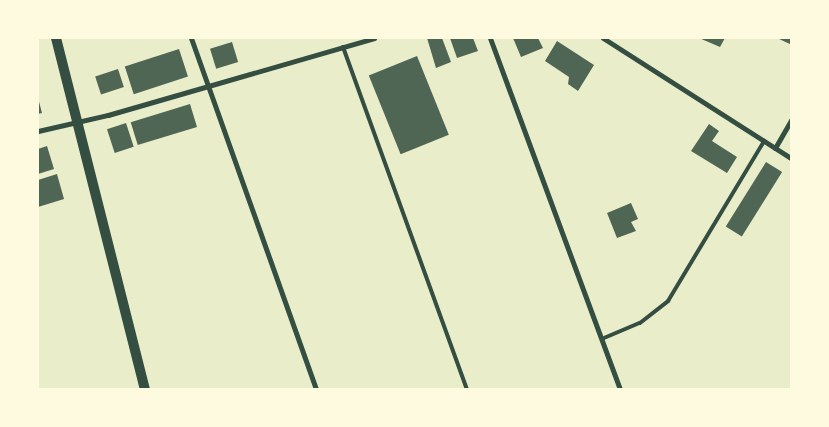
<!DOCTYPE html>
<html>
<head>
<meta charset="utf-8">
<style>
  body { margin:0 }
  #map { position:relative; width:829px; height:427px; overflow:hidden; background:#e9edc9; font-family:Literata,serif }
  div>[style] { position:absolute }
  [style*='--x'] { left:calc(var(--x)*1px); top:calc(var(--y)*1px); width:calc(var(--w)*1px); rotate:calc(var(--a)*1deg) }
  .building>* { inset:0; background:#4f6655; transform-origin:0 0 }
  .service>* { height:4px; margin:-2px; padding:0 2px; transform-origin:2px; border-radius:2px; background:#344e41 }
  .minor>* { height:5px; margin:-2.5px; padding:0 2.5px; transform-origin:2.5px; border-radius:2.5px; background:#344e41 }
  .secondary>* { height:10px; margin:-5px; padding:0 5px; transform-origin:5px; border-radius:5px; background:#344e41 }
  span { translate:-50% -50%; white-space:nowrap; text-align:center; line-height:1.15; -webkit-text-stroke:5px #fefae0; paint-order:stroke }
  .frame { position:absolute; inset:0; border:39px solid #fefae0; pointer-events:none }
</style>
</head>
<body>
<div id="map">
  <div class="building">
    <i style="clip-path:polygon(427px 38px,442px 38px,451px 62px,436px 68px)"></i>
    <i style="clip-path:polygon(450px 38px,473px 38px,478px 51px,457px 58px)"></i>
    <i style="clip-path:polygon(513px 38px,538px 38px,543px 48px,521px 57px)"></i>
    <i style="clip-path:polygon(699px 38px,725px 38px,720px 47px)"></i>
    <i style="clip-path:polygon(777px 38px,792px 38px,792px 45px)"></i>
    <i style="clip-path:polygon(557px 41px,594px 65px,578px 91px,568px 84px,569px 77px,545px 61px)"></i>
    <i style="left:232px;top:42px;width:21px;height:23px;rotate:73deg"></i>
    <i style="left:179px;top:49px;width:29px;height:57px;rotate:72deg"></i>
    <i style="left:417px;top:56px;width:85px;height:52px;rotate:68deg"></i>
    <i style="left:118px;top:69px;width:19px;height:24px;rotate:72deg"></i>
    <i style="clip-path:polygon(38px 98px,42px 113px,38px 114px)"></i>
    <i style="left:190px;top:104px;width:24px;height:62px;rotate:73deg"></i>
    <i style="left:126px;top:123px;width:25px;height:20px;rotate:72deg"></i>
    <i style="clip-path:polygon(709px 124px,719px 131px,712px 141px,737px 157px,727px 173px,691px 151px)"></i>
    <i style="clip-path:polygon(47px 146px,54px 169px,38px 174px,38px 149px)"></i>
    <i style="left:766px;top:162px;width:19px;height:76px;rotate:32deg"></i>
    <i style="clip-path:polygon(57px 174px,64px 199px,38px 207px,38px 180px)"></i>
    <i style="clip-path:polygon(631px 203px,638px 219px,631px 222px,636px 231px,617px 238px,607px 213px)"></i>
  </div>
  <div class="service">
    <i style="--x:343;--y:47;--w:365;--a:70.1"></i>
    <i style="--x:604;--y:338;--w:39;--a:-23"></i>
    <i style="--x:640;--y:323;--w:36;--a:-38"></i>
    <i style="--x:668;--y:301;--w:187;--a:-59"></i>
  </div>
  <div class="minor">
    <i style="--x:191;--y:38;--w:374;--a:70.4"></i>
    <i style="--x:490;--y:38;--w:375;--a:69.7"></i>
    <i style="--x:603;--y:38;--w:224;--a:32.6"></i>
    <i style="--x:38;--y:131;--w:72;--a:-12.9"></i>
    <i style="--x:108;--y:115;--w:277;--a:-16.1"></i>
    <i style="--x:775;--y:148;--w:34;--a:-60"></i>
  </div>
  <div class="secondary">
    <i style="--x:56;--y:38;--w:363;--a:75.8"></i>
  </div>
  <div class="frame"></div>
</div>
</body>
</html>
